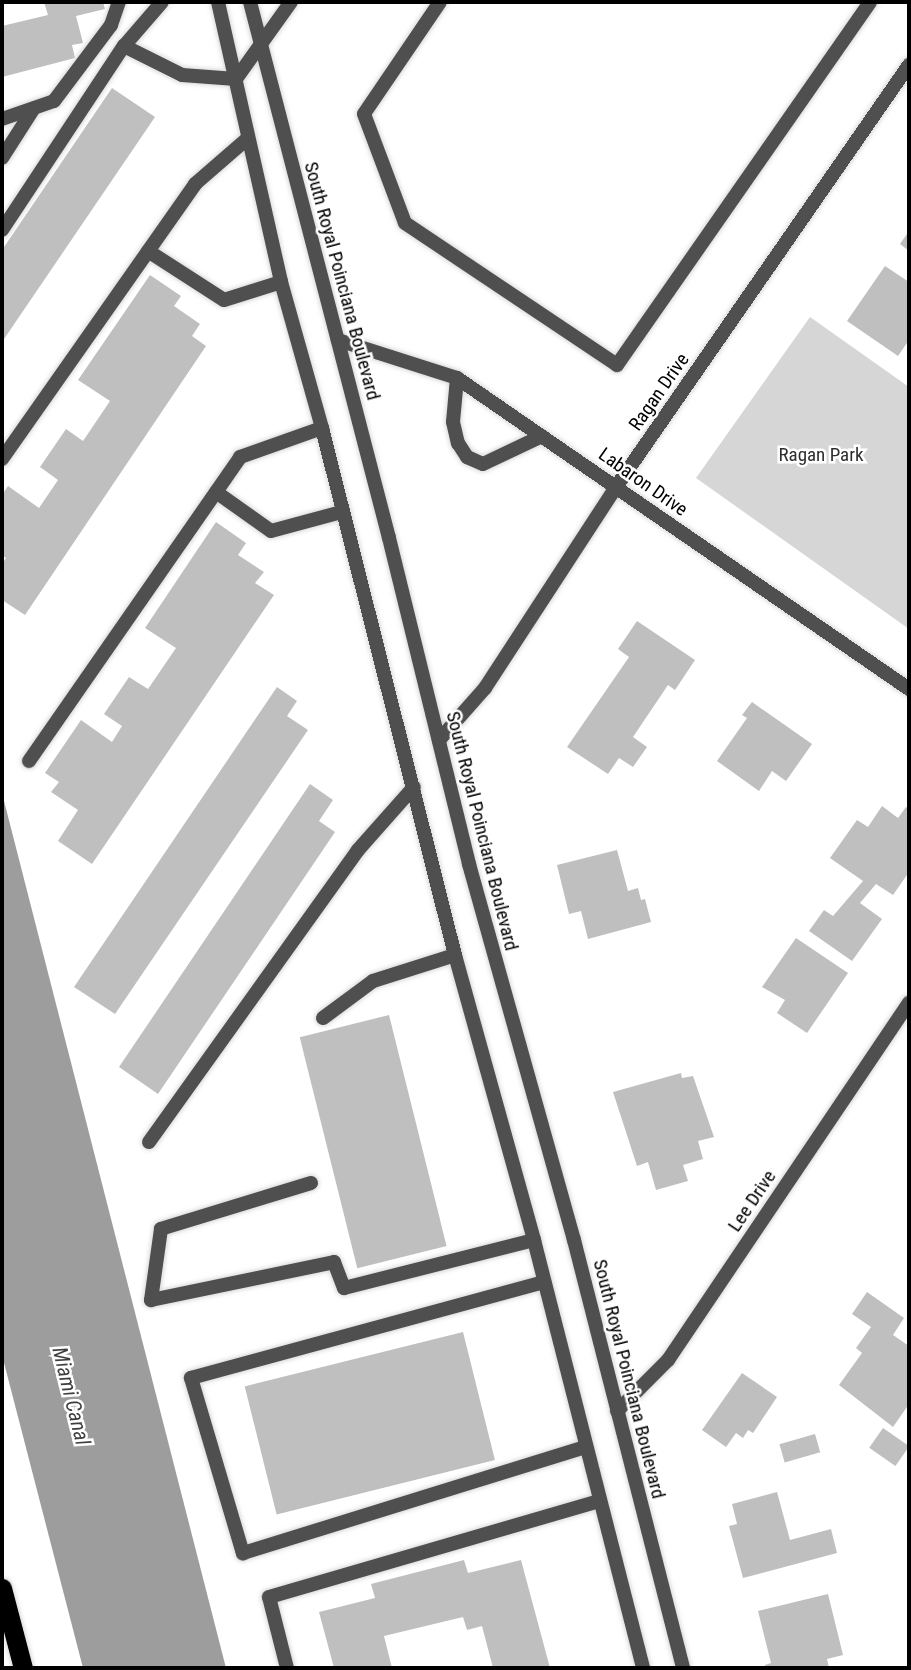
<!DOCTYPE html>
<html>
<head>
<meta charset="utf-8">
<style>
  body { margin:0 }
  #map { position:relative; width:911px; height:1670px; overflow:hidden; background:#fff; font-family:"Roboto Condensed",sans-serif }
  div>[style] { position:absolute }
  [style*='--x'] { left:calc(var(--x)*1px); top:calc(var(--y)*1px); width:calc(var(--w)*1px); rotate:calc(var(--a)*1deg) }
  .green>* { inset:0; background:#d6d6d6 }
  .water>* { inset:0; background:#9d9d9d }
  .building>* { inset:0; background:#bfbfbf; transform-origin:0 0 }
  .roads { filter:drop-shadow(0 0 2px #dbdbdb) drop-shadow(0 0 2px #dbdbdb) }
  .service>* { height:14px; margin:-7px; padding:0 7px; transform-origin:7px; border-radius:7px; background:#4f4f4f }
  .minor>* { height:14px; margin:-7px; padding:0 7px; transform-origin:7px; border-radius:7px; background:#4f4f4f }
  .tertiary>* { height:14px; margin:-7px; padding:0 7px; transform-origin:7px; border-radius:7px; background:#4f4f4f }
  .trunk>* { height:19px; margin:-9.5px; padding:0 9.5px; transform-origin:9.5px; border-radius:9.5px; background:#000 }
  span { translate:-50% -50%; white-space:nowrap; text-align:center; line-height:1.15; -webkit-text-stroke:5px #fff; paint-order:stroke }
  .street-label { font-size:19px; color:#000 }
  .park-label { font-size:19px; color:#2d2d2d }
  .water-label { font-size:21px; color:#3e3e3e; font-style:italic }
  .frame { position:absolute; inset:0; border:4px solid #000; pointer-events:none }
</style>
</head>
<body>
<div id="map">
  <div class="green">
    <i style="clip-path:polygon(810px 317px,909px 387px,909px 629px,696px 478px)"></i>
  </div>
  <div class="water">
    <i style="clip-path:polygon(2px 793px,226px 1668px,83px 1668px,2px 1355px)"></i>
  </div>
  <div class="building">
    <i style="clip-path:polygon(44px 2px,103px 2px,105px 9px,76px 16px,83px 43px,72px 45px,75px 58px,2px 77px,2px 26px,48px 15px)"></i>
    <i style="clip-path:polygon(112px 88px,155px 117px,2px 342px,2px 250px)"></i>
    <i style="clip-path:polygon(909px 231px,909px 251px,900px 244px)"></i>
    <i style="clip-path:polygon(885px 266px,909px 282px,909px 340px,898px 356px,847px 321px)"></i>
    <i style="clip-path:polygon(150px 275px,181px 296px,174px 306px,200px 324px,192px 336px,206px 346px,25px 615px,2px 600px,2px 564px,6px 558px,2px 555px,2px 495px,8px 486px,39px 508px,58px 480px,40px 467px,66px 429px,83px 441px,110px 401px,78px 380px)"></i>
    <i style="clip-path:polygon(216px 522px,246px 543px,238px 555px,264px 572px,255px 583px,274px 595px,92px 864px,58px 841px,78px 810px,51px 792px,59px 782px,45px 773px,81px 720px,112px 742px,122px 726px,104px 714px,129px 677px,148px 689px,176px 648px,145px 628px)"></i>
    <i style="clip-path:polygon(637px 621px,695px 660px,675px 690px,668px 685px,633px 737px,647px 747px,633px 767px,619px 758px,608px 774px,567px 747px,629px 657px,618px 649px)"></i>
    <i style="clip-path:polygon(277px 687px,297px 701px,287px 716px,308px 730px,115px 1014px,74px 987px)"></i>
    <i style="clip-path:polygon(752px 702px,812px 744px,786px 781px,772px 771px,759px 791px,717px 761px,747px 718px,742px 715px)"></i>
    <i style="clip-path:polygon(310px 784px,333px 800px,319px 821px,335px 832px,158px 1094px,119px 1067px)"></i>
    <i style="clip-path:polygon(882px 806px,898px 818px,906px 807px,909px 809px,909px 872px,893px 895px,876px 884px,860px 903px,882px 919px,852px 961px,809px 931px,824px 910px,833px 916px,863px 881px,830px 858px,857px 820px,868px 827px)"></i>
    <i style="clip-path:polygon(617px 850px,628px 891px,638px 888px,641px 900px,645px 899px,651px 922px,588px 939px,581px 911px,569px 914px,557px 865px)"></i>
    <i style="clip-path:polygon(796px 938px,848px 973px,807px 1033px,777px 1013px,785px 1000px,762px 987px)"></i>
    <i style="left:389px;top:1015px;width:238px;height:92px;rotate:76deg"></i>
    <i style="clip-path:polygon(681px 1073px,682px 1078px,693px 1076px,714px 1137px,698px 1141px,703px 1159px,683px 1165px,688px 1181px,656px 1190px,648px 1162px,637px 1166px,613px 1092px)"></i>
    <i style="clip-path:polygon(867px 1292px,904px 1318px,893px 1335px,909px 1346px,909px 1404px,893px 1427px,839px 1385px,862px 1353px,856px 1348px,871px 1327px,852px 1314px)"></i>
    <i style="left:463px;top:1332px;width:132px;height:225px;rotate:76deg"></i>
    <i style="clip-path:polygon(742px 1373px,777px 1397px,753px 1433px,748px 1430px,743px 1438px,736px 1433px,726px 1447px,702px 1430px)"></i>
    <i style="left:883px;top:1428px;width:32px;height:24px;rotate:35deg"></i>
    <i style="left:815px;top:1434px;width:19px;height:37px;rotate:74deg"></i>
    <i style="clip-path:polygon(777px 1492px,790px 1540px,831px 1529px,837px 1553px,743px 1578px,729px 1526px,737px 1524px,732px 1504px)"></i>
    <i style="clip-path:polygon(464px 1560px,468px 1573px,521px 1560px,550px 1668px,493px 1668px,482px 1626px,467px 1630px,463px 1617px,384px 1636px,392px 1668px,334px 1668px,319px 1612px,375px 1598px,371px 1584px)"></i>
    <i style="clip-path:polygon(828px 1594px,843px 1655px,827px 1659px,829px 1668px,765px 1668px,765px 1665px,771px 1663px,758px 1611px)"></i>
  </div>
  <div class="roads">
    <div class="service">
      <i style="--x:440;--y:2;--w:135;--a:124.2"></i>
      <i style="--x:364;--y:114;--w:116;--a:69.4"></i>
      <i style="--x:405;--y:223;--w:255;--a:33.8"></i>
      <i style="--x:617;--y:365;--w:442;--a:-55.1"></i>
      <i style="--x:124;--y:46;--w:65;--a:26.6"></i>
      <i style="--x:182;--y:75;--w:54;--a:4.2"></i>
      <i style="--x:2;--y:119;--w:55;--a:-19.1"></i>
      <i style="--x:54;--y:101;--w:95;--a:-53.1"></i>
      <i style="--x:111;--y:25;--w:24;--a:-71"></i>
      <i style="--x:2;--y:158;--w:59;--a:-57.4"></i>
      <i style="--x:2;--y:230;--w:221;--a:-56.5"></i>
      <i style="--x:124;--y:46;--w:58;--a:-49.2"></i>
      <i style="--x:148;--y:251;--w:90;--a:32.8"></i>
      <i style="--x:224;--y:300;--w:60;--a:-17.5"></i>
      <i style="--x:457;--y:378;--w:44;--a:95.2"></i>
      <i style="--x:453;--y:422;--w:22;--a:77"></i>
      <i style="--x:458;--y:443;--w:17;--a:57"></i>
      <i style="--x:467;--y:457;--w:17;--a:24"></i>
      <i style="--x:483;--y:464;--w:65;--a:-25.4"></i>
      <i style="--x:2;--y:459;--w:336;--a:-54.9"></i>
      <i style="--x:195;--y:184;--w:69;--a:-40.9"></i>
      <i style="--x:216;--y:492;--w:67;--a:35.3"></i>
      <i style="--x:271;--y:531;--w:73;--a:-15"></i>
      <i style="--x:29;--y:761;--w:370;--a:-55.2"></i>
      <i style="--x:240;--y:457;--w:87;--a:-19.5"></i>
      <i style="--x:323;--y:1018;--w:62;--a:-36.5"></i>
      <i style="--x:373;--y:981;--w:86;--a:-17.6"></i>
      <i style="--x:149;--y:1142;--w:359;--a:-54.4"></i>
      <i style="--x:358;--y:850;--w:84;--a:-48.4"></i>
      <i style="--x:311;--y:1183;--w:157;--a:163"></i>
      <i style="--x:161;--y:1229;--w:72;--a:98"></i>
      <i style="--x:151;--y:1300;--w:187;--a:-11.7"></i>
      <i style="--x:334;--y:1262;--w:28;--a:69"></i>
      <i style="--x:344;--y:1288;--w:196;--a:-14.2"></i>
      <i style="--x:544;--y:1282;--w:366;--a:164.8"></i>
      <i style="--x:191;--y:1378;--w:183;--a:73.5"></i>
      <i style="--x:243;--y:1553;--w:359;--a:-17.2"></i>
      <i style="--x:287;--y:1668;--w:73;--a:-104.2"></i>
      <i style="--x:269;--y:1597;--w:344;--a:-16.2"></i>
    </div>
    <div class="minor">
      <i style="--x:338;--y:340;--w:125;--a:17.7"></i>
      <i style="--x:457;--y:378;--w:549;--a:34.53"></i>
      <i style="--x:439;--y:740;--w:69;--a:-48.5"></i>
      <i style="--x:485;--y:688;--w:240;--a:-56.9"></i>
      <i style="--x:616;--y:487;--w:514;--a:-55.23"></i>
      <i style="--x:617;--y:1411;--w:72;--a:-45"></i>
      <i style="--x:668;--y:1360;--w:431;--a:-56"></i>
    </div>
    <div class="tertiary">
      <i style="--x:218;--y:2;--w:287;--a:77.3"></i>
      <i style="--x:281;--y:282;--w:152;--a:74.3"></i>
      <i style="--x:322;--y:428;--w:544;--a:75.84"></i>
      <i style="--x:455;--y:955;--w:296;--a:74.5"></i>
      <i style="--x:534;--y:1240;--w:442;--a:75.7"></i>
      <i style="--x:250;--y:2;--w:554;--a:75.46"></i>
      <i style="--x:389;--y:538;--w:336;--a:76.2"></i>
      <i style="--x:469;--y:864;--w:390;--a:74.4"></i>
      <i style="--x:574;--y:1240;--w:442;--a:75.7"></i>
      <i style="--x:236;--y:79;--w:95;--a:-54.5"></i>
    </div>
    <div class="trunk">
      <i style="--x:2;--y:1588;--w:83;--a:75.3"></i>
    </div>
  </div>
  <div class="street-label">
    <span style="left:342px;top:281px;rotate:75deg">South Royal Poinciana Boulevard</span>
    <span style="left:659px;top:392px;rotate:-55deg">Ragan Drive</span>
    <span style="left:643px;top:482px;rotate:35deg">Labaron Drive</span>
    <span style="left:482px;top:831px;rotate:76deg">South Royal Poinciana Boulevard</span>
    <span style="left:752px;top:1201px;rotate:-56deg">Lee Drive</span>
    <span style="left:629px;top:1379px;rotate:76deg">South Royal Poinciana Boulevard</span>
  </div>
  <div class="park-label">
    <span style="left:821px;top:455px">Ragan Park</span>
  </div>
  <div class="water-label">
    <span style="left:71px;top:1396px;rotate:76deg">Miami Canal</span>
  </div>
  <div class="frame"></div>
</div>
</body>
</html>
